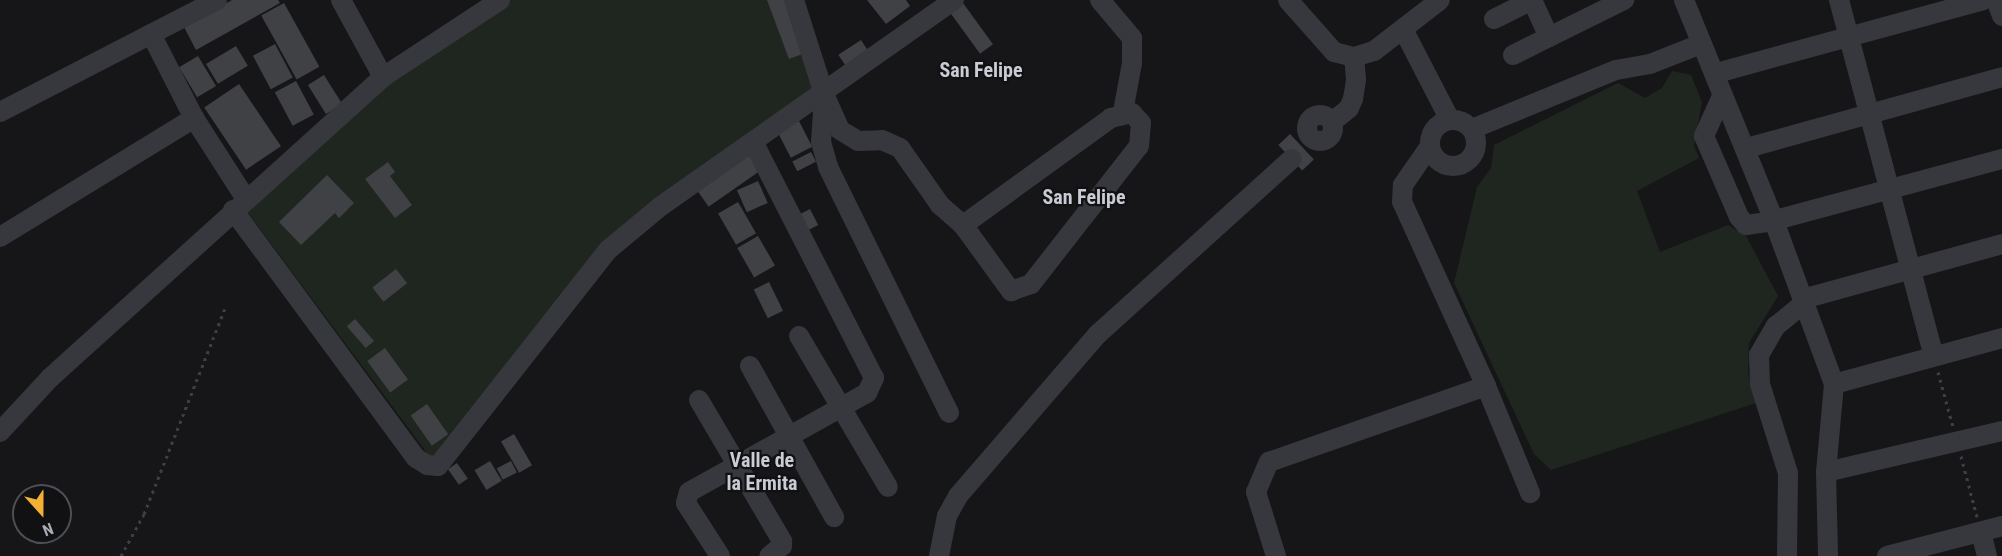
<!DOCTYPE html>
<html>
<head>
<meta charset="utf-8">
<style>
  body { margin:0 }
  #map { position:relative; width:2002px; height:556px; overflow:hidden; background:#161618; font-family:"Roboto Condensed",sans-serif }
  div>[style] { position:absolute }
  [style*='--x'] { left:calc(var(--x)*1px); top:calc(var(--y)*1px); width:calc(var(--w)*1px); rotate:calc(var(--a)*1deg) }
  .green>* { inset:0; background:#1e261f }
  .building>* { inset:0; background:#404145; transform-origin:0 0 }
  .path>* { height:3px; margin-top:-1.5px; transform-origin:0; background:repeating-linear-gradient(90deg,#3d3f44 0 3px,transparent 0 7.5px) }
  .minor>* { height:20px; margin:-10px; padding:0 10px; transform-origin:10px; border-radius:10px; background:#37383d }
  .minor>.ring { margin:-10px; padding:0; box-sizing:content-box; background:none; border:20px solid #37383d; border-radius:50% }
  span { translate:-50% -50%; white-space:nowrap; text-align:center; line-height:1.15; -webkit-text-stroke:4.5px #111113; paint-order:stroke }
  .neighbourhood-label { font-size:20px; color:#c9ccd4; font-weight:700 }
  .north { position:absolute; left:12px; top:484px; width:60px; height:60px; box-sizing:border-box; background:#111113; border:2px solid #4d4f55; border-radius:50%; rotate:159deg; font-size:16px; font-weight:700; line-height:24px; text-align:center; color:#a8adb8 }
  .north::after { content:''; display:block; margin:auto; width:21px; height:27px; background:#f2b134; clip-path:polygon(50% 0,100% 100%,50% 72%,0 100%) }
</style>
</head>
<body>
<div id="map">
  <div class="green">
    <i style="clip-path:polygon(507px 0,788px 0,819px 83px,605px 249px,439px 462px,430px 457px,245px 209px,391px 81px)"></i>
    <i style="clip-path:polygon(1672px 71px,1691px 75px,1702px 102px,1694px 146px,1699px 158px,1637px 191px,1660px 252px,1728px 225px,1746px 236px,1778px 296px,1749px 343px,1748px 374px,1756px 403px,1551px 470px,1534px 454px,1454px 283px,1477px 187px,1491px 168px,1494px 145px,1618px 83px,1645px 98px,1662px 88px)"></i>
  </div>
  <div class="building">
    <i style="clip-path:polygon(232px 0,278px 0,280px 3px,196px 50px,184px 27px)"></i>
    <i style="clip-path:polygon(767px 0,788px 0,808px 52px,789px 59px)"></i>
    <i style="clip-path:polygon(867px 0,906px 0,910px 6px,886px 24px)"></i>
    <i style="left:284px;top:3px;width:73px;height:26px;rotate:61deg"></i>
    <i style="left:963px;top:3px;width:51px;height:16px;rotate:54deg"></i>
    <i style="left:861px;top:40px;width:20px;height:27px;rotate:57deg"></i>
    <i style="left:275px;top:44px;width:38px;height:25px;rotate:62deg"></i>
    <i style="left:236px;top:46px;width:23px;height:35px;rotate:59deg"></i>
    <i style="left:198px;top:56px;width:35px;height:22px;rotate:59deg"></i>
    <i style="left:324px;top:75px;width:34px;height:19px;rotate:58deg"></i>
    <i style="left:296px;top:81px;width:38px;height:24px;rotate:62deg"></i>
    <i style="left:239px;top:84px;width:75px;height:42px;rotate:56deg"></i>
    <i style="left:799px;top:121px;width:29px;height:24px;rotate:63deg"></i>
    <i style="left:1290px;top:134px;width:35px;height:16px;rotate:47deg"></i>
    <i style="left:811px;top:152px;width:11px;height:21px;rotate:63deg"></i>
    <i style="left:751px;top:154px;width:19px;height:65px;rotate:55deg"></i>
    <i style="clip-path:polygon(388px 162px,395px 172px,390px 176px,412px 205px,395px 218px,365px 179px)"></i>
    <i style="clip-path:polygon(327px 175px,354px 203px,339px 218px,335px 213px,301px 245px,279px 222px)"></i>
    <i style="left:758px;top:181px;width:24px;height:23px;rotate:66deg"></i>
    <i style="left:738px;top:202px;width:36px;height:23px;rotate:60deg"></i>
    <i style="left:810px;top:209px;width:18px;height:12px;rotate:63deg"></i>
    <i style="left:758px;top:236px;width:34px;height:24px;rotate:60deg"></i>
    <i style="left:396px;top:269px;width:18px;height:30px;rotate:52deg"></i>
    <i style="left:769px;top:282px;width:32px;height:17px;rotate:64deg"></i>
    <i style="left:355px;top:319px;width:29px;height:11px;rotate:49deg"></i>
    <i style="left:385px;top:348px;width:39px;height:22px;rotate:54deg"></i>
    <i style="left:427px;top:404px;width:37px;height:20px;rotate:55deg"></i>
    <i style="left:514px;top:434px;width:36px;height:15px;rotate:60deg"></i>
    <i style="left:490px;top:461px;width:23px;height:18px;rotate:59deg"></i>
    <i style="left:511px;top:461px;width:13px;height:16px;rotate:63deg"></i>
    <i style="left:457px;top:463px;width:19px;height:11px;rotate:55deg"></i>
  </div>
  <div class="path">
    <i style="--x:1938;--y:372;--w:57;--a:74.7"></i>
    <i style="--x:1961;--y:456;--w:63;--a:75.3"></i>
    <i style="--x:121;--y:556;--w:48;--a:-61.3"></i>
    <i style="--x:144;--y:514;--w:221;--a:-68.5"></i>
  </div>
  <div class="minor">
    <i style="--x:341;--y:0;--w:88;--a:61.4"></i>
    <i style="--x:794;--y:0;--w:99;--a:72.3"></i>
    <i style="--x:824;--y:94;--w:39;--a:66"></i>
    <i style="--x:840;--y:130;--w:21;--a:31"></i>
    <i style="--x:858;--y:141;--w:24;--a:-2"></i>
    <i style="--x:882;--y:140;--w:20;--a:24"></i>
    <i style="--x:900;--y:148;--w:70;--a:54.9"></i>
    <i style="--x:940;--y:205;--w:30;--a:41"></i>
    <i style="--x:963;--y:225;--w:82;--a:54"></i>
    <i style="--x:1011;--y:291;--w:21;--a:-19"></i>
    <i style="--x:1031;--y:284;--w:175;--a:-52"></i>
    <i style="--x:1139;--y:146;--w:23;--a:-85"></i>
    <i style="--x:1141;--y:123;--w:13;--a:-132"></i>
    <i style="--x:1132;--y:113;--w:22;--a:167"></i>
    <i style="--x:1111;--y:118;--w:183;--a:144.1"></i>
    <i style="--x:1100;--y:0;--w:50;--a:49.9"></i>
    <i style="--x:1132;--y:38;--w:25;--a:90"></i>
    <i style="--x:1132;--y:63;--w:50;--a:100.4"></i>
    <i style="--x:1288;--y:0;--w:69;--a:48.5"></i>
    <i style="--x:1334;--y:52;--w:21;--a:14"></i>
    <i style="--x:1354;--y:57;--w:21;--a:-17"></i>
    <i style="--x:1374;--y:51;--w:83;--a:-37.7"></i>
    <i style="--x:1532;--y:0;--w:41;--a:65.3"></i>
    <i style="--x:1549;--y:37;--w:84;--a:-26.3"></i>
    <i style="--x:1684;--y:0;--w:239;--a:67.8"></i>
    <i style="--x:1774;--y:221;--w:174;--a:69.8"></i>
    <i style="--x:1834;--y:384;--w:88;--a:95.2"></i>
    <i style="--x:1826;--y:472;--w:84;--a:88.6"></i>
    <i style="--x:1839;--y:0;--w:368;--a:75.1"></i>
    <i style="--x:1996;--y:0;--w:17;--a:69"></i>
    <i style="--x:1494;--y:19;--w:40;--a:-26.6"></i>
    <i style="--x:1403;--y:29;--w:102;--a:62.7"></i>
    <i style="--x:151;--y:34;--w:94;--a:62.9"></i>
    <i style="--x:194;--y:118;--w:96;--a:57.3"></i>
    <i style="--x:1513;--y:55;--w:40;--a:-26.6"></i>
    <i style="--x:1724;--y:71;--w:269;--a:-15.3"></i>
    <i style="--x:1722;--y:96;--w:44;--a:114.2"></i>
    <i style="--x:1704;--y:136;--w:88;--a:66.6"></i>
    <i style="--x:1739;--y:217;--w:11;--a:49"></i>
    <i style="--x:1746;--y:225;--w:28;--a:-8"></i>
    <i style="--x:824;--y:97;--w:45;--a:93.8"></i>
    <i style="--x:821;--y:142;--w:26;--a:74"></i>
    <i style="--x:828;--y:167;--w:274;--a:63.8"></i>
    <i style="--x:0;--y:112;--w:244;--a:-27.3"></i>
    <i class="ring" style="left:1307px;top:115px;width:6px;height:6px"></i>
    <i class="ring" style="left:1430px;top:120px;width:26px;height:26px"></i>
    <i style="--x:1332;--y:122;--w:22;--a:-39"></i>
    <i style="--x:1349;--y:108;--w:10;--a:-66"></i>
    <i style="--x:1353;--y:99;--w:20;--a:-81"></i>
    <i style="--x:1356;--y:79;--w:22;--a:-95"></i>
    <i style="--x:1472;--y:129;--w:156;--a:-22.3"></i>
    <i style="--x:1616;--y:70;--w:35;--a:-10"></i>
    <i style="--x:1650;--y:64;--w:55;--a:-21.4"></i>
    <i style="--x:1754;--y:146;--w:257;--a:-15.5"></i>
    <i style="--x:233;--y:210;--w:308;--a:53.6"></i>
    <i style="--x:416;--y:458;--w:13;--a:32"></i>
    <i style="--x:427;--y:465;--w:11;--a:5"></i>
    <i style="--x:438;--y:466;--w:275;--a:-51.8"></i>
    <i style="--x:608;--y:250;--w:69;--a:-39.7"></i>
    <i style="--x:661;--y:206;--w:358;--a:-35.1"></i>
    <i style="--x:1783;--y:218;--w:227;--a:-15.1"></i>
    <i style="--x:0;--y:237;--w:228;--a:-31.5"></i>
    <i style="--x:1810;--y:297;--w:199;--a:-15.4"></i>
    <i style="--x:799;--y:336;--w:175;--a:59.5"></i>
    <i style="--x:750;--y:366;--w:173;--a:60.9"></i>
    <i style="--x:1834;--y:384;--w:174;--a:-15.3"></i>
    <i style="--x:1486;--y:386;--w:116;--a:67.6"></i>
    <i style="--x:699;--y:400;--w:164;--a:59.5"></i>
    <i style="--x:782;--y:541;--w:5;--a:90"></i>
    <i style="--x:782;--y:546;--w:16;--a:142"></i>
    <i style="--x:0;--y:432;--w:74;--a:-47.2"></i>
    <i style="--x:50;--y:378;--w:449;--a:-42.1"></i>
    <i style="--x:383;--y:77;--w:140;--a:-33.3"></i>
    <i style="--x:1826;--y:472;--w:181;--a:-13.1"></i>
    <i style="--x:1981;--y:532;--w:25;--a:76"></i>
    <i style="--x:720;--y:556;--w:63;--a:-122.7"></i>
    <i style="--x:686;--y:503;--w:11;--a:-75"></i>
    <i style="--x:689;--y:492;--w:204;--a:-29.1"></i>
    <i style="--x:867;--y:393;--w:17;--a:-65"></i>
    <i style="--x:874;--y:378;--w:263;--a:-117.1"></i>
    <i style="--x:939;--y:556;--w:41;--a:-78.7"></i>
    <i style="--x:947;--y:516;--w:23;--a:-61"></i>
    <i style="--x:958;--y:496;--w:214;--a:-49.2"></i>
    <i style="--x:1098;--y:334;--w:261;--a:-42.1"></i>
    <i style="--x:1276;--y:556;--w:67;--a:-107.4"></i>
    <i style="--x:1256;--y:492;--w:33;--a:-67"></i>
    <i style="--x:1269;--y:462;--w:230;--a:-19.3"></i>
    <i style="--x:1486;--y:386;--w:202;--a:-114.5"></i>
    <i style="--x:1402;--y:202;--w:17;--a:-87"></i>
    <i style="--x:1403;--y:185;--w:47;--a:-55.3"></i>
    <i style="--x:1787;--y:556;--w:83;--a:-89.3"></i>
    <i style="--x:1788;--y:473;--w:93;--a:-107.5"></i>
    <i style="--x:1760;--y:384;--w:29;--a:-92"></i>
    <i style="--x:1759;--y:355;--w:34;--a:-60"></i>
    <i style="--x:1776;--y:326;--w:36;--a:-39"></i>
    <i style="--x:1887;--y:556;--w:119;--a:-14.6"></i>
  </div>
  <div class="neighbourhood-label">
    <span style="left:981px;top:70px">San Felipe</span>
    <span style="left:1084px;top:197px">San Felipe</span>
    <span style="left:762px;top:472px">Valle de<br>la Ermita</span>
  </div>
  <div class="north">N</div>
</div>
</body>
</html>
